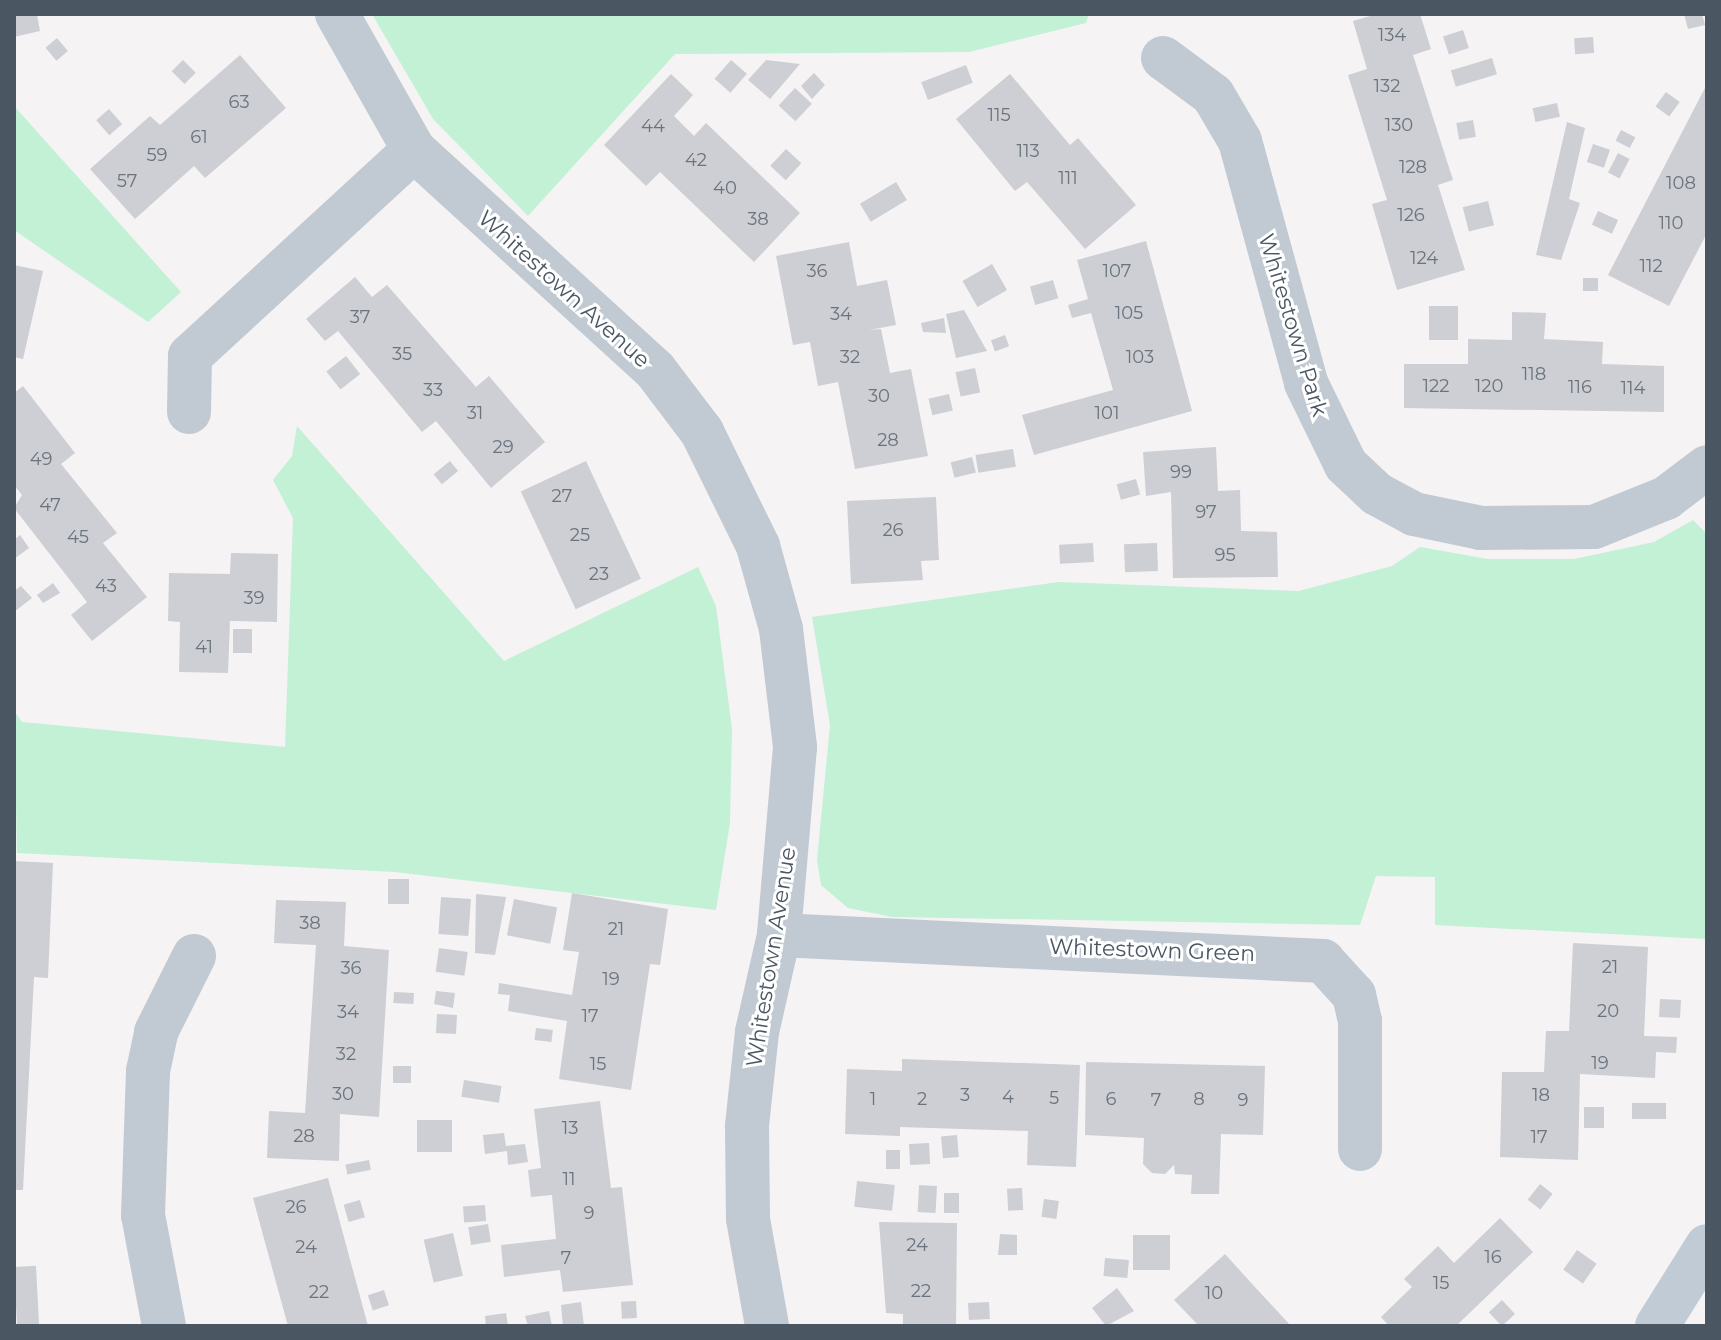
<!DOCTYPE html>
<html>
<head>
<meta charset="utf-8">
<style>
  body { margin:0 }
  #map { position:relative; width:1721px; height:1340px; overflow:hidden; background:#f5f3f3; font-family:Montserrat,sans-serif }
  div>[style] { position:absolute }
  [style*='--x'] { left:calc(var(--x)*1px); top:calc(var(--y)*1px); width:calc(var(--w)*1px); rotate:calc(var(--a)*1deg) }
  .green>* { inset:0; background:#c3f1d5 }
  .building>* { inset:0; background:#cdcfd5; transform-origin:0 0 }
  .street>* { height:44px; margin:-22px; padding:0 22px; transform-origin:22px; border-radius:22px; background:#c1cad2 }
  .secondary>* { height:44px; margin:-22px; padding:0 22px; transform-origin:22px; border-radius:22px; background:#c1cbd6 }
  span { translate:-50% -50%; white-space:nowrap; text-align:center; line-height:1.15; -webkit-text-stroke:6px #fff; paint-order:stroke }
  .number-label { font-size:18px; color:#6b747e }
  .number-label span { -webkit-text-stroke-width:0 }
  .street-label { font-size:22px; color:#4a5661 }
  .frame { position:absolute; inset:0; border:16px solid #4a5661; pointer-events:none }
</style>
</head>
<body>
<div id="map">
  <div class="green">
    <i style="clip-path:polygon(372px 14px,1089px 14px,1086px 23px,969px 52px,675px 54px,528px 216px,433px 119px)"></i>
    <i style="clip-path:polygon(14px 106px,181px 292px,148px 322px,14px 230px)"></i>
    <i style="clip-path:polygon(297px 426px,504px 661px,698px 567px,716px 606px,732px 729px,730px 823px,716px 910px,395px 872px,17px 853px,14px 711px,22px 722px,285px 747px,293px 518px,273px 480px,292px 456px)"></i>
    <i style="clip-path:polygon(1693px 520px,1707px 534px,1707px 939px,1435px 925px,1435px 877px,1376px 876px,1360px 925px,892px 917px,848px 908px,821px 885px,817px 860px,830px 725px,812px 617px,1059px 582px,1299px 591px,1392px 566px,1420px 547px,1488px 559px,1574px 559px,1654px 542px)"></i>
  </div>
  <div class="building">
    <i style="clip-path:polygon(14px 14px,37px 14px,40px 31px,14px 37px)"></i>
    <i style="clip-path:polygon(1377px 14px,1420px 14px,1431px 49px,1413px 55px,1453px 180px,1438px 185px,1465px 270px,1397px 290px,1372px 204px,1387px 200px,1348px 75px,1367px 69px,1353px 21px)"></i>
    <i style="clip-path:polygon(1684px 14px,1702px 14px,1705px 25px,1688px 29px)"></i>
    <i style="left:1463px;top:30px;width:19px;height:21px;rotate:72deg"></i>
    <i style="left:1593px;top:37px;width:16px;height:19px;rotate:86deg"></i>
    <i style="left:57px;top:38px;width:17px;height:15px;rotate:50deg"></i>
    <i style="clip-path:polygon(240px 55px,286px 108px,205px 178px,194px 166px,135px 219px,90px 169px,150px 116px,160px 125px)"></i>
    <i style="left:1492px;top:58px;width:17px;height:43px;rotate:73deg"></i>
    <i style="left:183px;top:60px;width:18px;height:16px;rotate:45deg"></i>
    <i style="left:731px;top:60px;width:21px;height:25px;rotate:41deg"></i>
    <i style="clip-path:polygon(766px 60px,800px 64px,770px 99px,748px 80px)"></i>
    <i style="left:966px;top:65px;width:19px;height:48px;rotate:69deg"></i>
    <i style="clip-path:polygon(814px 73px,825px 85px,812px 99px,801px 86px)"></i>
    <i style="clip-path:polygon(671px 74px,693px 95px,674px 116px,694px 136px,706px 123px,800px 213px,754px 262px,660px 172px,646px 186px,604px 145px)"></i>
    <i style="clip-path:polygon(1010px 74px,1070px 145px,1078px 138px,1136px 205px,1085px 249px,1027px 182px,1015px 191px,956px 119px)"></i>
    <i style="clip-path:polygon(1707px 84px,1707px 233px,1669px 306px,1608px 275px)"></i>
    <i style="left:795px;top:88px;width:23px;height:24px;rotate:43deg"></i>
    <i style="left:1666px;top:92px;width:17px;height:18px;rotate:36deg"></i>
    <i style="left:1557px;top:103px;width:14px;height:25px;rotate:78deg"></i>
    <i style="left:109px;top:109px;width:20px;height:17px;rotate:49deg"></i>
    <i style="left:1473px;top:120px;width:17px;height:17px;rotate:80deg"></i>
    <i style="clip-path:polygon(1567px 122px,1585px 128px,1569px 199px,1580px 203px,1561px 260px,1536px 255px)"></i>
    <i style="left:1621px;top:130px;width:16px;height:12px;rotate:27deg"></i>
    <i style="left:1593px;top:144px;width:18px;height:19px;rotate:19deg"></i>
    <i style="left:786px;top:149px;width:21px;height:23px;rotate:43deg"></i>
    <i style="left:1618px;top:153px;width:13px;height:22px;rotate:27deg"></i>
    <i style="left:896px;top:182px;width:21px;height:42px;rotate:59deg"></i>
    <i style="left:1488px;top:201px;width:25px;height:26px;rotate:76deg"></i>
    <i style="left:1598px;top:211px;width:22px;height:15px;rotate:24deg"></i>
    <i style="clip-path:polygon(1146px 241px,1192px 411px,1034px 455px,1022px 415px,1113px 390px,1091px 313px,1072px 318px,1068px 305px,1088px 299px,1077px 260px)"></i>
    <i style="clip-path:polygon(849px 242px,857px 286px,887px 280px,896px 325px,869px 330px,881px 329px,890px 373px,911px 369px,928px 456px,855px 469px,838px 382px,818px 386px,810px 342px,793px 345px,776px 256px)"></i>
    <i style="left:992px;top:264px;width:30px;height:34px;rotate:60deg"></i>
    <i style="clip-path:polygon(14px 265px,43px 271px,23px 359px,14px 357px)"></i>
    <i style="clip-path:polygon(355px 277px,372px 297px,387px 285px,476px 387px,489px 376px,545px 442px,491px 488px,436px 421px,422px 432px,338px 331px,325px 341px,306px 319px)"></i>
    <i style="left:1583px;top:278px;width:15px;height:13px"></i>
    <i style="left:1053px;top:280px;width:19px;height:24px;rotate:74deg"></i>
    <i style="left:1429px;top:306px;width:29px;height:34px"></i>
    <i style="clip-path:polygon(964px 310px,987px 351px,956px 358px,946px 314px)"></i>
    <i style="clip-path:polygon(1512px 312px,1546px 313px,1544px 339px,1603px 342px,1602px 364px,1664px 366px,1664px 412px,1404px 408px,1404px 364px,1468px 364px,1468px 339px,1512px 340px)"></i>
    <i style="clip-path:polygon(944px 318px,946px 333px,923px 332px,921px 323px)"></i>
    <i style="left:1005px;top:335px;width:12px;height:15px;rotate:70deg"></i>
    <i style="left:346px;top:356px;width:23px;height:25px;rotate:52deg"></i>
    <i style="left:975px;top:368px;width:25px;height:20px;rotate:78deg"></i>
    <i style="clip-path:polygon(23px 386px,75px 453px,61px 464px,117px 533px,103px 543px,147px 597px,92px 641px,71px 615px,87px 602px,14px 508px,22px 495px,14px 485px,14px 393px)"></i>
    <i style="left:949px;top:394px;width:17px;height:21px;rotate:77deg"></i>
    <i style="clip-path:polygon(1216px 447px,1218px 491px,1240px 490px,1241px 531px,1277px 532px,1278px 577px,1173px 578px,1171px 492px,1146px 496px,1143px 452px)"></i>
    <i style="left:1013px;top:449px;width:18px;height:38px;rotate:81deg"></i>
    <i style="left:972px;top:457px;width:16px;height:22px;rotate:76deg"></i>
    <i style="left:450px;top:461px;width:13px;height:21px;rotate:51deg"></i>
    <i style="left:586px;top:461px;width:130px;height:72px;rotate:65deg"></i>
    <i style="left:1136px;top:479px;width:16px;height:20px;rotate:75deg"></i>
    <i style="clip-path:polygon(936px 497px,939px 560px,921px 561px,923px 580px,851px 584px,847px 501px)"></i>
    <i style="clip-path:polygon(20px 535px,29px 548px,14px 559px,14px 540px)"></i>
    <i style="left:1093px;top:543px;width:19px;height:34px;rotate:87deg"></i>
    <i style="left:1157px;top:543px;width:28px;height:33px;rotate:88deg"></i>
    <i style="clip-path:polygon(231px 553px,278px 554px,277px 622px,230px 621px,228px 673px,179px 672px,180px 622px,168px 621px,169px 573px,230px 574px)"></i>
    <i style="clip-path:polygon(53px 583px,60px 593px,43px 603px,37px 595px)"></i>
    <i style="clip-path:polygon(21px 586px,32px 598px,14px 612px,14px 591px)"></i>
    <i style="left:233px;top:629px;width:19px;height:24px"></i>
    <i style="clip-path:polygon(14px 861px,53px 863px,48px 978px,34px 977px,23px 1190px,14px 1190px)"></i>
    <i style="left:388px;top:879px;width:21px;height:25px"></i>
    <i style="clip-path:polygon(572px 893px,668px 909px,660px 965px,650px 964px,631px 1090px,559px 1079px,567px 1021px,508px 1011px,510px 995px,498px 994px,499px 983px,572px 995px,579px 952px,563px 950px)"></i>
    <i style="clip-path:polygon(476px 894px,506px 897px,495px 955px,475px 953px)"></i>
    <i style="left:441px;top:897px;width:30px;height:37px;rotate:4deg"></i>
    <i style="left:514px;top:899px;width:44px;height:37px;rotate:11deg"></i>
    <i style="clip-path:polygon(276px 900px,346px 902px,344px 946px,389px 950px,379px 1117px,340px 1114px,339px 1161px,267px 1158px,269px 1111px,305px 1113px,316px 945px,274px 943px)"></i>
    <i style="clip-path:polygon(1573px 943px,1648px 947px,1644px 1036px,1677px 1037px,1676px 1053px,1656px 1052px,1655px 1078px,1580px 1074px,1578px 1160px,1500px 1157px,1502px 1072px,1544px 1072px,1546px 1031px,1569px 1031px)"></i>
    <i style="left:439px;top:948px;width:29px;height:24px;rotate:8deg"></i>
    <i style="clip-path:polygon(436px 991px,455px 993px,453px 1008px,434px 1004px)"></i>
    <i style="left:394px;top:992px;width:20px;height:11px;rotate:3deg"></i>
    <i style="left:1660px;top:999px;width:21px;height:18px;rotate:3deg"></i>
    <i style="left:437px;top:1014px;width:20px;height:19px;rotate:3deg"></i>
    <i style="left:536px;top:1028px;width:17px;height:12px;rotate:7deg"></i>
    <i style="clip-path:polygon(902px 1059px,1080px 1065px,1076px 1167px,1027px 1165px,1028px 1131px,900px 1127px,900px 1136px,845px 1134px,847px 1069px,902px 1071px)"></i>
    <i style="clip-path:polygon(1086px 1062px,1265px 1066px,1263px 1135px,1221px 1134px,1219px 1194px,1191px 1194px,1192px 1175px,1175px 1174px,1174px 1165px,1165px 1174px,1152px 1173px,1143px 1164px,1144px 1138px,1085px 1135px)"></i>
    <i style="left:393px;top:1066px;width:18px;height:17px"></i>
    <i style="left:464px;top:1080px;width:38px;height:17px;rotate:9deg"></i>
    <i style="clip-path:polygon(600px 1101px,611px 1188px,622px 1187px,633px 1285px,563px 1292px,560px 1270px,504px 1277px,501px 1245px,556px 1239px,552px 1195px,531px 1197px,528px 1170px,541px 1168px,534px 1109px)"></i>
    <i style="left:1632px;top:1103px;width:34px;height:16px"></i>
    <i style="left:1584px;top:1107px;width:20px;height:21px"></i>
    <i style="left:417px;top:1120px;width:35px;height:32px"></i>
    <i style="clip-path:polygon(504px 1133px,506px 1146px,525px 1144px,528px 1162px,508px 1165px,507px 1151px,485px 1154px,483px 1135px)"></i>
    <i style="left:957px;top:1135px;width:22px;height:16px;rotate:85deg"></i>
    <i style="left:929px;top:1143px;width:21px;height:20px;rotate:87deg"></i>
    <i style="left:900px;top:1150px;width:19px;height:14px;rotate:90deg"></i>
    <i style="left:369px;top:1160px;width:10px;height:24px;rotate:79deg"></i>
    <i style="clip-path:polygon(328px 1178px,368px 1326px,288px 1326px,263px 1235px,253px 1198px)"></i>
    <i style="left:857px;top:1181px;width:38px;height:26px;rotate:6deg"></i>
    <i style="left:1540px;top:1184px;width:16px;height:20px;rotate:38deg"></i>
    <i style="left:919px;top:1185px;width:18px;height:27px;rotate:3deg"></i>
    <i style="left:1022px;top:1188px;width:22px;height:15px;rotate:87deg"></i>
    <i style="left:944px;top:1193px;width:15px;height:20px"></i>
    <i style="left:1044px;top:1199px;width:15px;height:18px;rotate:8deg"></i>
    <i style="left:360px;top:1200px;width:18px;height:17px;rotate:74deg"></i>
    <i style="left:485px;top:1205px;width:16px;height:22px;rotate:86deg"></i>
    <i style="clip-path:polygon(1500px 1218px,1533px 1252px,1456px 1326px,1389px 1326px,1381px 1317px,1412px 1287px,1404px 1279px,1438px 1246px,1454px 1263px)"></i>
    <i style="clip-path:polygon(879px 1222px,957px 1223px,956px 1326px,903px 1326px,903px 1314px,886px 1313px)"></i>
    <i style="left:488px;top:1224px;width:18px;height:20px;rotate:81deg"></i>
    <i style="left:453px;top:1233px;width:44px;height:30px;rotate:77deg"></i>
    <i style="clip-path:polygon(1000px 1234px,1017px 1235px,1017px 1255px,998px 1255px)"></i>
    <i style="left:1133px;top:1235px;width:37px;height:35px"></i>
    <i style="left:1577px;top:1250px;width:24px;height:24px;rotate:35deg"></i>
    <i style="clip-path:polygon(1225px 1254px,1254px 1286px,1291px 1326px,1199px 1326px,1174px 1300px)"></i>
    <i style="left:1105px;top:1258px;width:24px;height:18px;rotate:5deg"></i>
    <i style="left:14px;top:1267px;width:22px;height:59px;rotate:-3deg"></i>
    <i style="clip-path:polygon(1117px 1288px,1134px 1311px,1106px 1326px,1092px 1308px)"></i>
    <i style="left:384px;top:1290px;width:16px;height:17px;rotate:72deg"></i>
    <i style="left:1502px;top:1300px;width:19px;height:18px;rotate:47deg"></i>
    <i style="left:636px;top:1301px;width:17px;height:15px;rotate:87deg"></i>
    <i style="clip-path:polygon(581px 1302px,584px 1326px,563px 1326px,561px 1305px)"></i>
    <i style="left:989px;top:1302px;width:17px;height:21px;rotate:87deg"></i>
    <i style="clip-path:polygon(549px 1311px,552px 1326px,528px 1326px,525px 1316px)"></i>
    <i style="clip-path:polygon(506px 1313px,508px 1326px,486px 1326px,485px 1316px)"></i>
  </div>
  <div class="street">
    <i style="--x:337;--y:14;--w:156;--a:60.5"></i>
    <i style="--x:414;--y:150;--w:326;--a:42.4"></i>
    <i style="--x:655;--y:370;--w:78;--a:52.8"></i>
    <i style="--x:702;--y:432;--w:127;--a:63.8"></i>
    <i style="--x:758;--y:546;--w:86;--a:74.5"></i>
    <i style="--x:781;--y:629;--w:119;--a:83.2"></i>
    <i style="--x:795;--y:747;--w:189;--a:94.9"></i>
    <i style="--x:779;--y:935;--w:99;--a:102.8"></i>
    <i style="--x:757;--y:1032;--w:95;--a:96.1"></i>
    <i style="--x:747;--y:1126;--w:93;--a:89.4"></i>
    <i style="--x:748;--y:1219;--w:109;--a:79.9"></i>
    <i style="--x:1163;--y:58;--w:62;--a:36.5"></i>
    <i style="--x:1213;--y:95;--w:53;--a:59.6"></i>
    <i style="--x:1240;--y:141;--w:251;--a:74.7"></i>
    <i style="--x:1306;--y:383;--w:91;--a:64"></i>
    <i style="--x:1346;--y:465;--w:42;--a:43.1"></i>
    <i style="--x:1377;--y:494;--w:42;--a:28.4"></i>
    <i style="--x:1414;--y:514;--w:68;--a:11.8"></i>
    <i style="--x:1481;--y:528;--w:113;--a:-0.5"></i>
    <i style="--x:1594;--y:527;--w:78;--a:-21.9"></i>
    <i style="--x:1666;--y:498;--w:51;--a:-37.1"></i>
    <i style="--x:189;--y:412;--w:56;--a:-89"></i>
    <i style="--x:190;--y:356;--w:304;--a:-42.6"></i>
    <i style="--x:779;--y:935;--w:545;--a:2.74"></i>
    <i style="--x:1323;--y:961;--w:46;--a:47.6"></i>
    <i style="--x:1354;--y:995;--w:27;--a:77"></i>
    <i style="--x:1360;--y:1021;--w:128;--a:90"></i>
    <i style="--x:164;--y:1326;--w:113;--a:-100.7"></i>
    <i style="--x:143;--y:1215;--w:144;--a:-88"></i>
    <i style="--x:148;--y:1071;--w:40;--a:-78"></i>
    <i style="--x:156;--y:1032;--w:85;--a:-63.4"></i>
  </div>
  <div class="secondary">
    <i style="--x:1657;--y:1326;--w:94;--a:-58"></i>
  </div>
  <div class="number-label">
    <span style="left:1392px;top:35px">134</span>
    <span style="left:1387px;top:86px">132</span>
    <span style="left:239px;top:102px">63</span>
    <span style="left:999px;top:115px">115</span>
    <span style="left:1399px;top:125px">130</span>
    <span style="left:653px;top:126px">44</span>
    <span style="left:199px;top:137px">61</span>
    <span style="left:1028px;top:151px">113</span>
    <span style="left:157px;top:155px">59</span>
    <span style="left:696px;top:160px">42</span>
    <span style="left:1413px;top:167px">128</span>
    <span style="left:1068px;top:178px">111</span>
    <span style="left:127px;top:181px">57</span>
    <span style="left:1681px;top:183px">108</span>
    <span style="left:725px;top:188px">40</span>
    <span style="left:1411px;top:215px">126</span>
    <span style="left:758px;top:219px">38</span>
    <span style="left:1671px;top:223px">110</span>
    <span style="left:1424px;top:258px">124</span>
    <span style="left:1651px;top:266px">112</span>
    <span style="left:817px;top:271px">36</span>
    <span style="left:1117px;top:271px">107</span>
    <span style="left:1129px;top:313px">105</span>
    <span style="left:841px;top:314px">34</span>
    <span style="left:360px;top:317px">37</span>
    <span style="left:402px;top:354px">35</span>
    <span style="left:850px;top:357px">32</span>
    <span style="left:1140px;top:357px">103</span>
    <span style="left:1534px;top:374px">118</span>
    <span style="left:1436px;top:386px">122</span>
    <span style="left:1489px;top:386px">120</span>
    <span style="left:1580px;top:387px">116</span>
    <span style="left:1633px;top:388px">114</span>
    <span style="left:433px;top:390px">33</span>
    <span style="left:879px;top:396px">30</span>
    <span style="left:475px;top:413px">31</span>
    <span style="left:1107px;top:413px">101</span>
    <span style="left:888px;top:440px">28</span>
    <span style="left:503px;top:447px">29</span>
    <span style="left:41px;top:459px">49</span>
    <span style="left:1181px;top:472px">99</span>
    <span style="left:562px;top:496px">27</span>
    <span style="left:50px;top:505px">47</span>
    <span style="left:1206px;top:512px">97</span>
    <span style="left:893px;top:530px">26</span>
    <span style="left:580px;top:535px">25</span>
    <span style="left:78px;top:537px">45</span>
    <span style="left:1225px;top:555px">95</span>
    <span style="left:599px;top:574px">23</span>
    <span style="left:106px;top:586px">43</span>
    <span style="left:254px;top:598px">39</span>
    <span style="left:204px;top:647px">41</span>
    <span style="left:310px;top:923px">38</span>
    <span style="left:616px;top:929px">21</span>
    <span style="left:1610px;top:967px">21</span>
    <span style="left:351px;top:968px">36</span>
    <span style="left:611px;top:979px">19</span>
    <span style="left:1608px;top:1011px">20</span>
    <span style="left:348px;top:1012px">34</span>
    <span style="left:590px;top:1016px">17</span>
    <span style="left:346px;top:1054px">32</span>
    <span style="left:1600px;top:1063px">19</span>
    <span style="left:598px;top:1064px">15</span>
    <span style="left:343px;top:1094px">30</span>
    <span style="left:965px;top:1095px">3</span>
    <span style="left:1541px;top:1095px">18</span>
    <span style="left:1008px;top:1097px">4</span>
    <span style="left:1054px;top:1098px">5</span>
    <span style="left:873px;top:1099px">1</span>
    <span style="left:922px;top:1099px">2</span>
    <span style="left:1111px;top:1099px">6</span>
    <span style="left:1199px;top:1099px">8</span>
    <span style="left:1156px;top:1100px">7</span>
    <span style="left:1243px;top:1100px">9</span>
    <span style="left:570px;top:1128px">13</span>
    <span style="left:304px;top:1136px">28</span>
    <span style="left:1539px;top:1137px">17</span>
    <span style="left:569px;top:1179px">11</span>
    <span style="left:296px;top:1207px">26</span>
    <span style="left:589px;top:1213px">9</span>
    <span style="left:917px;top:1245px">24</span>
    <span style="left:306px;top:1247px">24</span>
    <span style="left:1493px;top:1257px">16</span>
    <span style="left:566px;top:1258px">7</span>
    <span style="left:1441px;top:1283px">15</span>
    <span style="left:921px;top:1291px">22</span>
    <span style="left:319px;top:1292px">22</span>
    <span style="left:1214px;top:1293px">10</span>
  </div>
  <div class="street-label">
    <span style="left:564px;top:289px;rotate:42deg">Whitestown Avenue</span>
    <span style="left:1293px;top:325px;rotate:73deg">Whitestown Park</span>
    <span style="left:1152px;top:950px;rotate:2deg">Whitestown Green</span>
    <span style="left:771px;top:957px;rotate:-81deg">Whitestown Avenue</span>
  </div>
  <div class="frame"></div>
</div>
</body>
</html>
